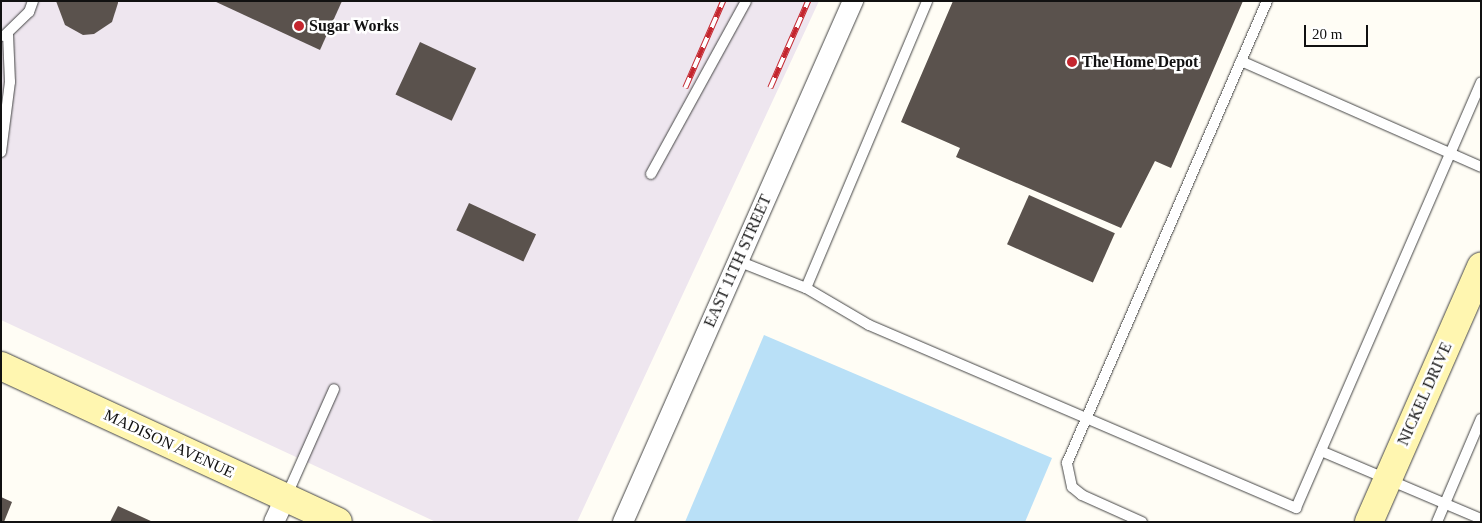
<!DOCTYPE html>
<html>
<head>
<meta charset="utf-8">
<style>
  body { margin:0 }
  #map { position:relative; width:1482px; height:523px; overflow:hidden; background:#fffdf5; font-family:"Times New Roman",serif }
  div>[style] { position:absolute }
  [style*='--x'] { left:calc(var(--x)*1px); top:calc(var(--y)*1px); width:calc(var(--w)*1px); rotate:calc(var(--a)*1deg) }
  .industrial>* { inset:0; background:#eee6ef }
  .water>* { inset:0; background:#b9e0f7 }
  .building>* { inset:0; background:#5a524d; transform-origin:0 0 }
  .roads { filter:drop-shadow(0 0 1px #444) drop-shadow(0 0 1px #444) }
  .lane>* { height:10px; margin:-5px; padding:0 5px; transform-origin:5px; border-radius:5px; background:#fff }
  .street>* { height:20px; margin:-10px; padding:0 10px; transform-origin:10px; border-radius:10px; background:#fff }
  .secondary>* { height:28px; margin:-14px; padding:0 14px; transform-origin:14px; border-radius:14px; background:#fff6b0 }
  .rail>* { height:5.5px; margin-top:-2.75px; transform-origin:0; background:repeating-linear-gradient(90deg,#fff 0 11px,#c4262e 0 22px); box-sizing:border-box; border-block:1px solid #c4262e }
  .dots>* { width:14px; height:14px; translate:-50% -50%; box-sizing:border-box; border:2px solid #fff; border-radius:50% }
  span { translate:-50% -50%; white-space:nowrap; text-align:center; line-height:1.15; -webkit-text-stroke:5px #fff; paint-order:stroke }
  .poi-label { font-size:16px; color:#111; font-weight:700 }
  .left { translate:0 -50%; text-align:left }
  .street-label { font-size:16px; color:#111 }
  .frame { position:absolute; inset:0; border:2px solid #111; pointer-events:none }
  .scale { position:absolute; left:1304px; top:25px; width:64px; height:22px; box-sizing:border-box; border:2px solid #111; border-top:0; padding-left:6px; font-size:15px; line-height:18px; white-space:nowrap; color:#111; -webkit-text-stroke:4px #fff; paint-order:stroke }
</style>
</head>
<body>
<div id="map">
  <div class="industrial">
    <i style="clip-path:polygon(1px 1px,819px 1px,577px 522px,436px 522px,1px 320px)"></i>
  </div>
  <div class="water">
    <i style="clip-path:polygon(764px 335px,1052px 458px,1025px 522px,685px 522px)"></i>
  </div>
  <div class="building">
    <i style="clip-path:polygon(56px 1px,118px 1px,118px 3px,112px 22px,94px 34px,83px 35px,65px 25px)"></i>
    <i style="clip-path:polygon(214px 1px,342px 1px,320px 50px)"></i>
    <i style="clip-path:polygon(953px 1px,1243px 1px,1171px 168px,1155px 161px,1121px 228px,956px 157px,960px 148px,901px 122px)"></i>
    <i style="left:420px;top:42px;width:62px;height:58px;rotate:25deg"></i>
    <i style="left:1029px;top:195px;width:94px;height:54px;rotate:24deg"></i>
    <i style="left:469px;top:203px;width:74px;height:30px;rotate:25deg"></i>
    <i style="clip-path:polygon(1px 497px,12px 502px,4px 522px,1px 522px)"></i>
    <i style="clip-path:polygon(118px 506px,153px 522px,110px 522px)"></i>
  </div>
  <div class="roads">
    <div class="lane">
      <i style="--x:4;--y:36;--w:35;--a:-44"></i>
      <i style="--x:29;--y:12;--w:12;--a:-70"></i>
      <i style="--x:1241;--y:61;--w:262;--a:23.8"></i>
      <i style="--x:1;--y:152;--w:71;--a:-82.7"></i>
      <i style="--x:10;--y:82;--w:48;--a:-92.4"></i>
      <i style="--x:651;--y:174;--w:197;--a:-61.2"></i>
      <i style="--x:738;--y:261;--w:73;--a:21.7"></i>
      <i style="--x:806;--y:288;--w:73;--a:30.4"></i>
      <i style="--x:869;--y:325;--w:465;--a:23.2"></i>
      <i style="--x:1296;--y:508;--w:464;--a:-66.5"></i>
      <i style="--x:806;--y:288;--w:311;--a:-67.1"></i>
      <i style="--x:1321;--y:451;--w:174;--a:23"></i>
      <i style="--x:286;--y:497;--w:118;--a:-66"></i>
      <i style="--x:1142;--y:522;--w:66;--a:-155.8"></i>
      <i style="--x:1082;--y:495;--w:13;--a:-141"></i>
      <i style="--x:1072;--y:487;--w:25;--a:-102"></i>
      <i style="--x:1067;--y:463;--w:503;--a:-66.59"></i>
      <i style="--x:1437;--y:522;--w:112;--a:-66.9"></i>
    </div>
    <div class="street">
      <i style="--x:274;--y:522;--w:26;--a:-65"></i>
      <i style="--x:623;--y:522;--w:570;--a:-66.18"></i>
    </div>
    <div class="secondary">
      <i style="--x:1;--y:366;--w:371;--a:24.8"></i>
      <i style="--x:1369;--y:522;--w:279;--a:-66.3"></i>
    </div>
  </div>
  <div class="rail">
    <i style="--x:685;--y:88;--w:95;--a:-66.4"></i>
    <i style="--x:770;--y:88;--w:95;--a:-66.4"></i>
  </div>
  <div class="dots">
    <i style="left:299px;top:26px;background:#c4262e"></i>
    <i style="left:1072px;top:62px;background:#c4262e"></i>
  </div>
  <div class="poi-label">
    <span class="left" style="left:309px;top:26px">Sugar Works</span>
    <span class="left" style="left:1082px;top:62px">The Home Depot</span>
  </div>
  <div class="street-label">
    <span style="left:738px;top:261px;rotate:-66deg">EAST 11TH STREET</span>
    <span style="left:1425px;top:394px;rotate:-66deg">NICKEL DRIVE</span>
    <span style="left:169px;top:444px;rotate:25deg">MADISON AVENUE</span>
  </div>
  <div class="frame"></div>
  <div class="scale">20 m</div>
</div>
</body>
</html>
